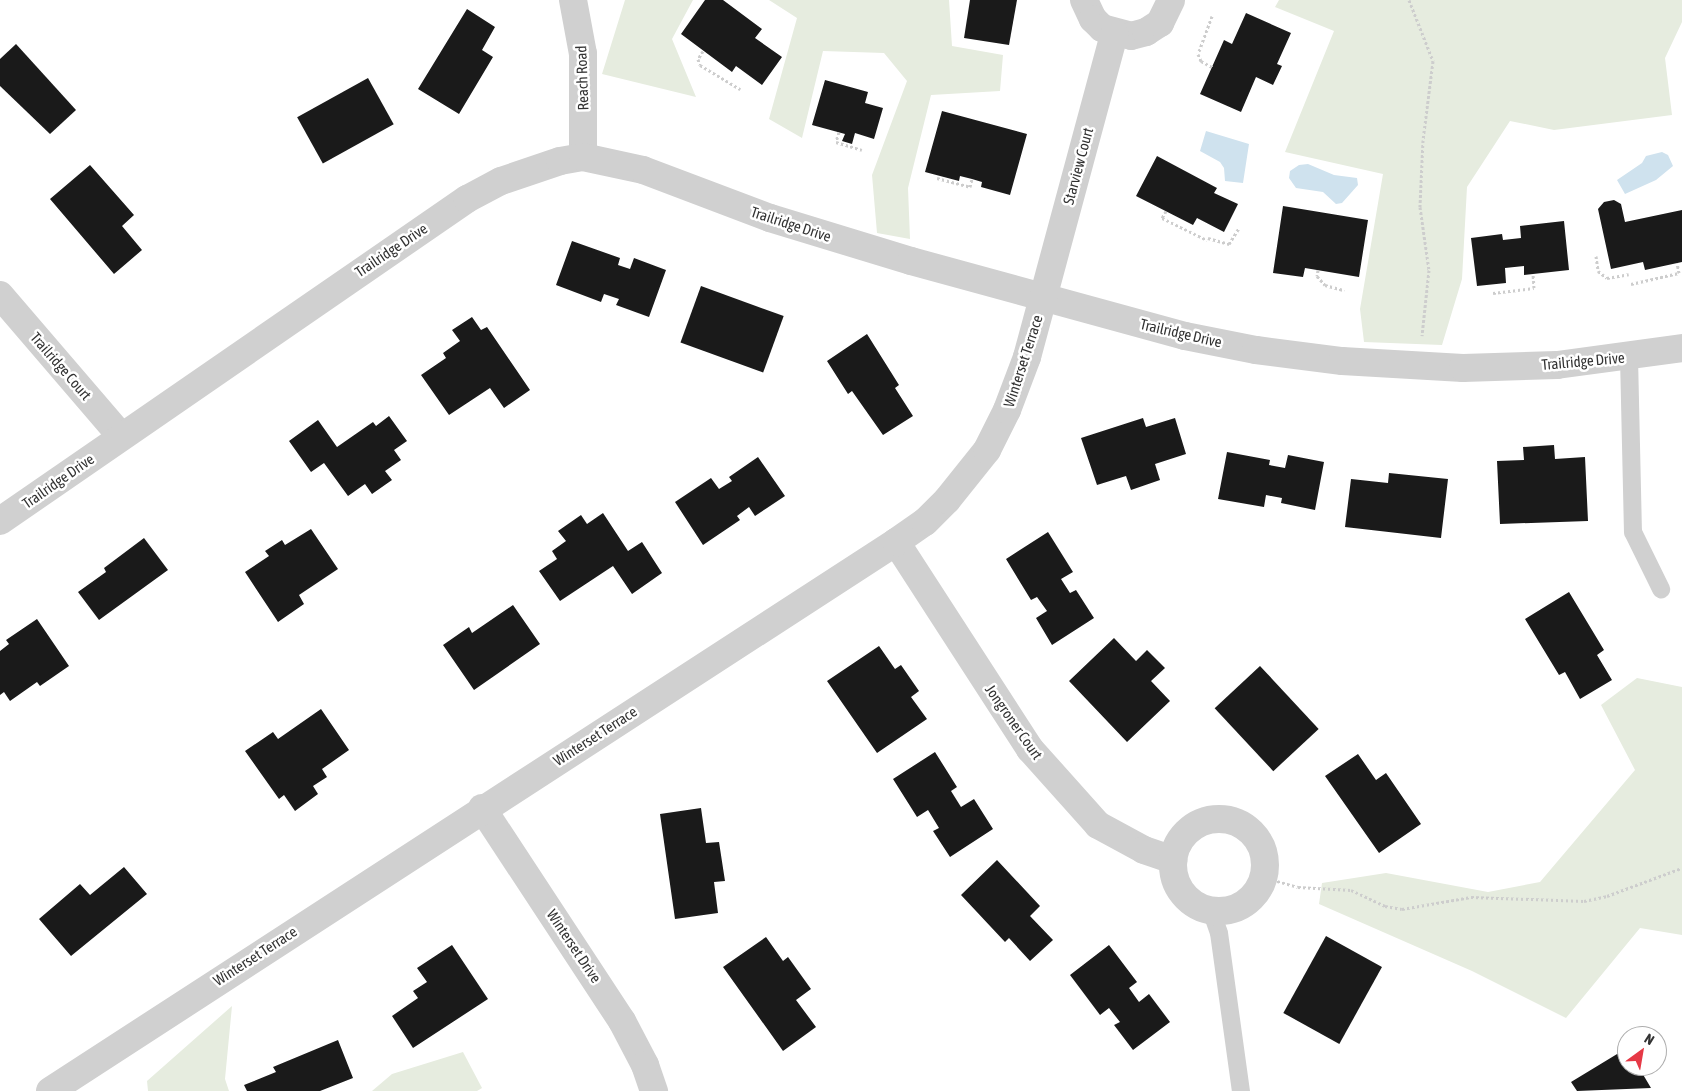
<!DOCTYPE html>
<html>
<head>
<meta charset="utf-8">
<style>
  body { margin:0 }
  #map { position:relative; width:1682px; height:1091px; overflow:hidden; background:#fff; font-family:"Asap Condensed",sans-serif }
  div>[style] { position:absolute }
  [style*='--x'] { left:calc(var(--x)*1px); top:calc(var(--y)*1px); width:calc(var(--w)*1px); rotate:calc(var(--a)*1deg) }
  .green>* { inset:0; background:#e6ecdf }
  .water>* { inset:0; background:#cfe2ee }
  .building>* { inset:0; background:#1a1a1a; transform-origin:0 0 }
  .path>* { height:3px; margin-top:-1.5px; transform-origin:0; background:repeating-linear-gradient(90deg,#cdcdcd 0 2.5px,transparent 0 5px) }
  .service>* { height:18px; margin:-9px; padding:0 9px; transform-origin:9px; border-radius:9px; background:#d0d0d0 }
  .minor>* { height:28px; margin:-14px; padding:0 14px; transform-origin:14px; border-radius:14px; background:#d0d0d0 }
  .minor>.ring { margin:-14px; padding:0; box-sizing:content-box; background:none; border:28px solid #d0d0d0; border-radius:50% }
  span { translate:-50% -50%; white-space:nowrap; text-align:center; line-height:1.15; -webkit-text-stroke:5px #fff; paint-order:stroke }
  .street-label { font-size:15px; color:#333 }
  .north { position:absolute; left:1617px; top:1026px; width:50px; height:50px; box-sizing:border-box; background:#fff; border:1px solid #adadad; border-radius:50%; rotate:32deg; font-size:14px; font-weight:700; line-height:20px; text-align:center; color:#333 }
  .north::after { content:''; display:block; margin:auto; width:18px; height:22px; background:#e63946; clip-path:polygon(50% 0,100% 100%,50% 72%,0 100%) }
</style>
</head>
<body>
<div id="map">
  <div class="green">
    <i style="clip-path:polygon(625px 0,693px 0,672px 39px,696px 97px,602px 74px)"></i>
    <i style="clip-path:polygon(769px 0,949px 0,952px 46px,1003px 55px,1000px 91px,931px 95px,908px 188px,910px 239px,877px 233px,872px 175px,907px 81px,884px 53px,823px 51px,802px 138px,769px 119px,797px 18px)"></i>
    <i style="clip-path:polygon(1279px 0,1682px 0,1682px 22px,1665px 58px,1672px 115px,1554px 130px,1510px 121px,1467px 187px,1462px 279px,1442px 345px,1364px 342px,1360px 309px,1383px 174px,1285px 152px,1334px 31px,1275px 7px)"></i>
    <i style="clip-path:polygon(1637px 678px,1682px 687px,1682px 935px,1640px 928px,1566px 1018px,1472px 971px,1319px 904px,1322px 883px,1386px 873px,1488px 892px,1540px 882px,1635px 770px,1601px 705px)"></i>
    <i style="clip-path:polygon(232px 1006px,225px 1079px,229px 1091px,148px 1091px,147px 1081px)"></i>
    <i style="clip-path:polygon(463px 1052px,482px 1088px,477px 1091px,372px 1091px,392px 1074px)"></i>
  </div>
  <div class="water">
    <i style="clip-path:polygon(1206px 131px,1249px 144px,1243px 183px,1225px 181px,1224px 168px,1220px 162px,1200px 151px)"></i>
    <i style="clip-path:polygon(1662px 152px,1668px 155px,1673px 166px,1656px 180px,1625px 194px,1617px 180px,1642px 163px,1646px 156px)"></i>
    <i style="clip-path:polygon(1308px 164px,1334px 175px,1357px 178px,1358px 185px,1342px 203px,1336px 204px,1323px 192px,1296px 188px,1289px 178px,1290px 171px,1299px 165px)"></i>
  </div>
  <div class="building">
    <i style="clip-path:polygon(705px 0,723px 0,762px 29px,755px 38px,782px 57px,762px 85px,736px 66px,732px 72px,681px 34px)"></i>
    <i style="clip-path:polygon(970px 0,1017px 0,1009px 45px,964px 38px)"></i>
    <i style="clip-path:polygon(467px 9px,495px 27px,482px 50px,493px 57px,459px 114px,418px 89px)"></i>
    <i style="clip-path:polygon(1246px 13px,1291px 33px,1277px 64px,1282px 66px,1273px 85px,1256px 77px,1241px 112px,1200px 94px,1224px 40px,1232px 44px)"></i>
    <i style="clip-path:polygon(16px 44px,76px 110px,50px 134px,0 86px,0 59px)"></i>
    <i style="left:368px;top:78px;width:53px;height:81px;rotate:61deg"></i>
    <i style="clip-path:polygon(825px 80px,868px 92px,865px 103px,883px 108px,874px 139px,855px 133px,852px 144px,842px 141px,845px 134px,812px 125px)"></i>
    <i style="clip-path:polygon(942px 111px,1027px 134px,1010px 195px,981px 187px,982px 182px,972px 179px,960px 176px,959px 181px,925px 172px)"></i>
    <i style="clip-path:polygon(1157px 156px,1217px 188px,1214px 193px,1238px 204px,1224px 232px,1197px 218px,1193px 225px,1136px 196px)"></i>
    <i style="clip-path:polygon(90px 165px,134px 215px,122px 226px,142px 250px,114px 274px,50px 199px)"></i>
    <i style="clip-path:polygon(1614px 200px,1621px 204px,1625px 222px,1682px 210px,1682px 262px,1645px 270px,1643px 262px,1611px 269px,1598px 209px,1604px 202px)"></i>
    <i style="clip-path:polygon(1283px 206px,1368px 220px,1359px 277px,1305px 268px,1303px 277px,1273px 273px)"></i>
    <i style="clip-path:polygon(1564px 221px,1569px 270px,1524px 275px,1524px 266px,1505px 268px,1506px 283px,1477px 286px,1471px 238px,1502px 234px,1503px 240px,1521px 238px,1520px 226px)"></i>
    <i style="clip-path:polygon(572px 241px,620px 258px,618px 265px,630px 269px,634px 258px,666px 270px,649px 317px,616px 305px,619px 299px,604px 294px,601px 302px,556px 285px)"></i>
    <i style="left:701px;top:286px;width:88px;height:60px;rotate:20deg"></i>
    <i style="clip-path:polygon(472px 317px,481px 330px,487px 327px,530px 390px,504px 408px,490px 388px,449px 415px,421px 375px,446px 358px,443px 353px,460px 341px,452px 330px)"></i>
    <i style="clip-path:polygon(867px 334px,899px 385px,895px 388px,913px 416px,883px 435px,852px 391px,848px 394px,827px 361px)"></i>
    <i style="clip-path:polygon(389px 416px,407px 441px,394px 450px,401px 460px,385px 471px,392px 480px,372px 494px,365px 484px,348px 496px,324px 463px,311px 472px,289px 441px,318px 420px,337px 447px,373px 422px,376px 426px)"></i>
    <i style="clip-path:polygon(1143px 418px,1146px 427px,1175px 418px,1186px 454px,1155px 464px,1160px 480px,1131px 490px,1126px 476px,1097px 485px,1081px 438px)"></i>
    <i style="clip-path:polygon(1554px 445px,1555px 459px,1585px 457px,1588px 521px,1500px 524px,1497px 461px,1524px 460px,1523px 447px)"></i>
    <i style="clip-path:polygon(1227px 452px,1270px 460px,1269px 465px,1285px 468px,1288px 455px,1324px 462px,1315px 510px,1281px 503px,1282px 498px,1266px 495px,1264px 507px,1218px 499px)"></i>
    <i style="clip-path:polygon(758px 457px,785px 496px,755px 516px,749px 507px,737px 516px,740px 520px,703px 545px,675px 502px,711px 478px,719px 489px,732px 481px,729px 477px)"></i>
    <i style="clip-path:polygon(1389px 473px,1448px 479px,1441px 538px,1345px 527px,1351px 479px,1388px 483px)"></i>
    <i style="clip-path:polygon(603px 513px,628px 551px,642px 542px,662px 573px,632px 594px,613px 566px,560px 601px,539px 571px,557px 559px,552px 551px,566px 541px,558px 531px,581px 515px,587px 524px)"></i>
    <i style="clip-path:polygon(311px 529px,338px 569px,299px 595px,304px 604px,278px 622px,245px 572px,269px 556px,265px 551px,282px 540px,285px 545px)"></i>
    <i style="clip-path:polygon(1048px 532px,1073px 572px,1061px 579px,1070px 593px,1076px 590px,1094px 618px,1052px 645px,1036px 618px,1047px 611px,1037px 597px,1031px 600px,1006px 559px)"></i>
    <i style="clip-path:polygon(144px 538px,168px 570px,99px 620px,78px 592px,106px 572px,104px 568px)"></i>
    <i style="clip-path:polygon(1569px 592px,1604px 650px,1597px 655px,1612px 680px,1580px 699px,1565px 672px,1559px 675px,1525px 619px)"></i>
    <i style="clip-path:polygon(513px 605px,540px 644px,474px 690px,443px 645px,469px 627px,472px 633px)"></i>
    <i style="clip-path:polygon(37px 619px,69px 666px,40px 686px,37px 682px,10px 701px,4px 692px,0 695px,0 651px,9px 644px,6px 640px)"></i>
    <i style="clip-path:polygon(1114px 638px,1136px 661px,1147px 650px,1165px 668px,1151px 681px,1170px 701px,1127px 742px,1069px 681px)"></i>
    <i style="clip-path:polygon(879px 646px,895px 669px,901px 665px,919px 691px,911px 697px,927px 719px,877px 753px,827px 681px)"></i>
    <i style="left:1260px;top:666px;width:86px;height:62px;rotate:47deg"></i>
    <i style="clip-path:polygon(321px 709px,349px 750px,322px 769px,327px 777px,313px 786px,318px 794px,295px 811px,284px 795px,279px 799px,245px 751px,273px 732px,278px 739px)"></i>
    <i style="clip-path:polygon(935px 752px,957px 787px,951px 791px,961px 807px,974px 799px,993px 829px,950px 857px,933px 831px,939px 828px,928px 810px,917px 817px,893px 779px)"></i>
    <i style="clip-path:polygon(1358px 754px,1376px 780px,1386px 773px,1421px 824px,1379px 853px,1325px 776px)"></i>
    <i style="clip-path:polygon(701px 808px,706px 843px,719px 842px,725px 881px,714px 882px,718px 913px,675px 919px,660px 814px)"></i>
    <i style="clip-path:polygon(997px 860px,1040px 906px,1030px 916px,1053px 940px,1030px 961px,1009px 938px,1005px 942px,961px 895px)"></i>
    <i style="clip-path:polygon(124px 867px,147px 894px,71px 956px,39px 919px,80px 884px,90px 895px)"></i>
    <i style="left:1326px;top:936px;width:64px;height:88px;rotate:29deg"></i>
    <i style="clip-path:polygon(766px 937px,783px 961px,788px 957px,811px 989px,796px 1000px,816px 1027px,783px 1051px,723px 967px)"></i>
    <i style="clip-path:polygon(452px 945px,488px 999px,413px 1048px,392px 1016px,418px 998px,413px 991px,427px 982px,417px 968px)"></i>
    <i style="clip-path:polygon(1109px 945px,1137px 982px,1129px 988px,1139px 1002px,1149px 994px,1170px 1022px,1133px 1050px,1114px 1025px,1120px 1022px,1109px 1008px,1100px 1015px,1070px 975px)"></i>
    <i style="clip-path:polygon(338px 1040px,353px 1078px,320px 1091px,247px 1091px,244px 1085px,276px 1072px,273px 1067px)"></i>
    <i style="clip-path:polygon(1627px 1048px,1627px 1066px,1638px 1066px,1651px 1088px,1577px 1091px,1571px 1082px)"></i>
  </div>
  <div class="path">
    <i style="--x:1409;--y:0;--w:66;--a:68.5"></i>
    <i style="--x:1433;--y:61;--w:80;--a:97.2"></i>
    <i style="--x:1423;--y:140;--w:67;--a:92.6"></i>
    <i style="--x:1420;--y:207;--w:64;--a:81.9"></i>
    <i style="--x:1429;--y:270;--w:66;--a:96.1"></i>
    <i style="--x:1212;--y:16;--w:40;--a:110.2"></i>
    <i style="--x:1198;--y:54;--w:8;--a:67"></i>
    <i style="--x:1201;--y:61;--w:13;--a:29"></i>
    <i style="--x:703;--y:51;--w:9;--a:122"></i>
    <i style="--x:698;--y:59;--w:6;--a:72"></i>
    <i style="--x:700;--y:65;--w:47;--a:31"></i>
    <i style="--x:839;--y:132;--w:10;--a:107"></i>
    <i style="--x:836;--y:142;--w:27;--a:17"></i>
    <i style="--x:937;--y:178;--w:34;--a:15"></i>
    <i style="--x:970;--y:187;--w:8;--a:-76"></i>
    <i style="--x:1166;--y:211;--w:8;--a:120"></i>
    <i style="--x:1162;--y:218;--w:50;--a:26.1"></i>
    <i style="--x:1208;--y:238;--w:22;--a:16"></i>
    <i style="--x:1229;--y:244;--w:19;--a:-58"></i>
    <i style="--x:1596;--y:256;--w:15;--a:82"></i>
    <i style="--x:1598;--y:271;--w:11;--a:38"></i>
    <i style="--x:1607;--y:278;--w:22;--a:-10"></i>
    <i style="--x:1318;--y:270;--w:6;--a:99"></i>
    <i style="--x:1317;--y:276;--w:12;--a:48"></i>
    <i style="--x:1325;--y:285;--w:20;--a:15"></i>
    <i style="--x:1631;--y:284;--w:49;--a:-12.9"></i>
    <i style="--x:1679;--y:273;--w:10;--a:-101"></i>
    <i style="--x:1493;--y:293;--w:41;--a:-7"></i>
    <i style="--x:1534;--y:288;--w:14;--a:-94"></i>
    <i style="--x:1263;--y:877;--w:36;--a:16"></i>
    <i style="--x:1298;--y:887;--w:53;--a:3.2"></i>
    <i style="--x:1351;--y:890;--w:38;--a:25"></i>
    <i style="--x:1385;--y:906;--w:17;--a:10"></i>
    <i style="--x:1402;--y:909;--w:70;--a:-9.9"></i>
    <i style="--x:1471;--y:897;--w:113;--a:2"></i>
    <i style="--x:1584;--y:901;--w:24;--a:-12"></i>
    <i style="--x:1607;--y:896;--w:80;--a:-20.5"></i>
  </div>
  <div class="service">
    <i style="--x:1629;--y:357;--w:175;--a:88.7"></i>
    <i style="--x:1633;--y:532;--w:64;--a:63.8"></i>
    <i style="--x:1211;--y:910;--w:24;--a:71"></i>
    <i style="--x:1219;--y:933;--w:160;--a:82.1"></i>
  </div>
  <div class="minor">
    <i style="--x:573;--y:0;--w:55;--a:79.5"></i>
    <i style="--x:583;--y:54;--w:103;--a:90"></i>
    <i style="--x:1084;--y:0;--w:21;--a:65"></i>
    <i style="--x:1093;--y:19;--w:13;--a:45"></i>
    <i style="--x:1102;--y:28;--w:30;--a:15"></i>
    <i style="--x:1131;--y:36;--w:16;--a:-15"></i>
    <i style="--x:1146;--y:32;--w:17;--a:-33"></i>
    <i style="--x:1160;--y:23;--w:25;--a:-64"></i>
    <i style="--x:0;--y:295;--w:186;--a:49.4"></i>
    <i style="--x:0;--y:521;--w:567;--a:-34.59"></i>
    <i style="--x:467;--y:199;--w:38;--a:-28"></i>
    <i style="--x:501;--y:181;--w:62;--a:-18.7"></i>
    <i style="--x:560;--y:161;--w:23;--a:-10"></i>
    <i style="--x:583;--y:157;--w:61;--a:12.2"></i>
    <i style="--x:643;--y:170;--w:136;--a:20.7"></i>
    <i style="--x:770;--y:218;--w:147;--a:17"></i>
    <i style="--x:911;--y:261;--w:284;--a:15.3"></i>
    <i style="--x:1185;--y:336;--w:72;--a:11.2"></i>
    <i style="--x:1256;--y:350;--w:87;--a:7.3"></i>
    <i style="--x:1342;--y:361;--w:121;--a:3.3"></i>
    <i style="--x:1463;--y:368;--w:94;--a:-1.8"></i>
    <i style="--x:1557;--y:365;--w:126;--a:-7.7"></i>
    <i style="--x:896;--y:542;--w:247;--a:57.1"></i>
    <i style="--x:1030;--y:749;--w:102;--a:48.2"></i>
    <i style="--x:1098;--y:825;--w:52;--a:28.5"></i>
    <i style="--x:1144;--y:850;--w:31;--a:19"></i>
    <i style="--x:482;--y:808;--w:255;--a:56.7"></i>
    <i style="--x:622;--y:1021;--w:50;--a:62.4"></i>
    <i style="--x:645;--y:1065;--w:28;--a:71"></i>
    <i class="ring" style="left:1173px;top:819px;width:64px;height:64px"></i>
    <i style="--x:50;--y:1091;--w:1009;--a:-32.98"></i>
    <i style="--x:896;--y:542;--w:35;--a:-35"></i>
    <i style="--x:925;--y:522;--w:31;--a:-45"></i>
    <i style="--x:947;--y:500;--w:64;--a:-51.3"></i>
    <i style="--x:987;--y:450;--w:45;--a:-63.4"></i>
    <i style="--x:1007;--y:410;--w:57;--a:-69.3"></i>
    <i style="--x:1027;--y:357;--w:335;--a:-74.9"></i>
  </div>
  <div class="street-label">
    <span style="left:582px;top:78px;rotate:-92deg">Reach Road</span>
    <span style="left:1078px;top:166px;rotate:-75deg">Starview Court</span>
    <span style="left:791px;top:224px;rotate:18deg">Trailridge Drive</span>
    <span style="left:391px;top:250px;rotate:-34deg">Trailridge Drive</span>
    <span style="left:1181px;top:333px;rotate:13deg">Trailridge Drive</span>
    <span style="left:1023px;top:361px;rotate:-72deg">Winterset Terrace</span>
    <span style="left:1583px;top:361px;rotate:-5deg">Trailridge Drive</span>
    <span style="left:61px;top:366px;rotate:49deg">Trailridge Court</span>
    <span style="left:58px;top:481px;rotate:-35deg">Trailridge Drive</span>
    <span style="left:1014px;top:722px;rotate:55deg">Jongroner Court</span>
    <span style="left:595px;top:736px;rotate:-33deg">Winterset Terrace</span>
    <span style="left:574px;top:946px;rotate:56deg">Winterset Drive</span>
    <span style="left:255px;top:956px;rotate:-33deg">Winterset Terrace</span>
  </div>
  <div class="north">N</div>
</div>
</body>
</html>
